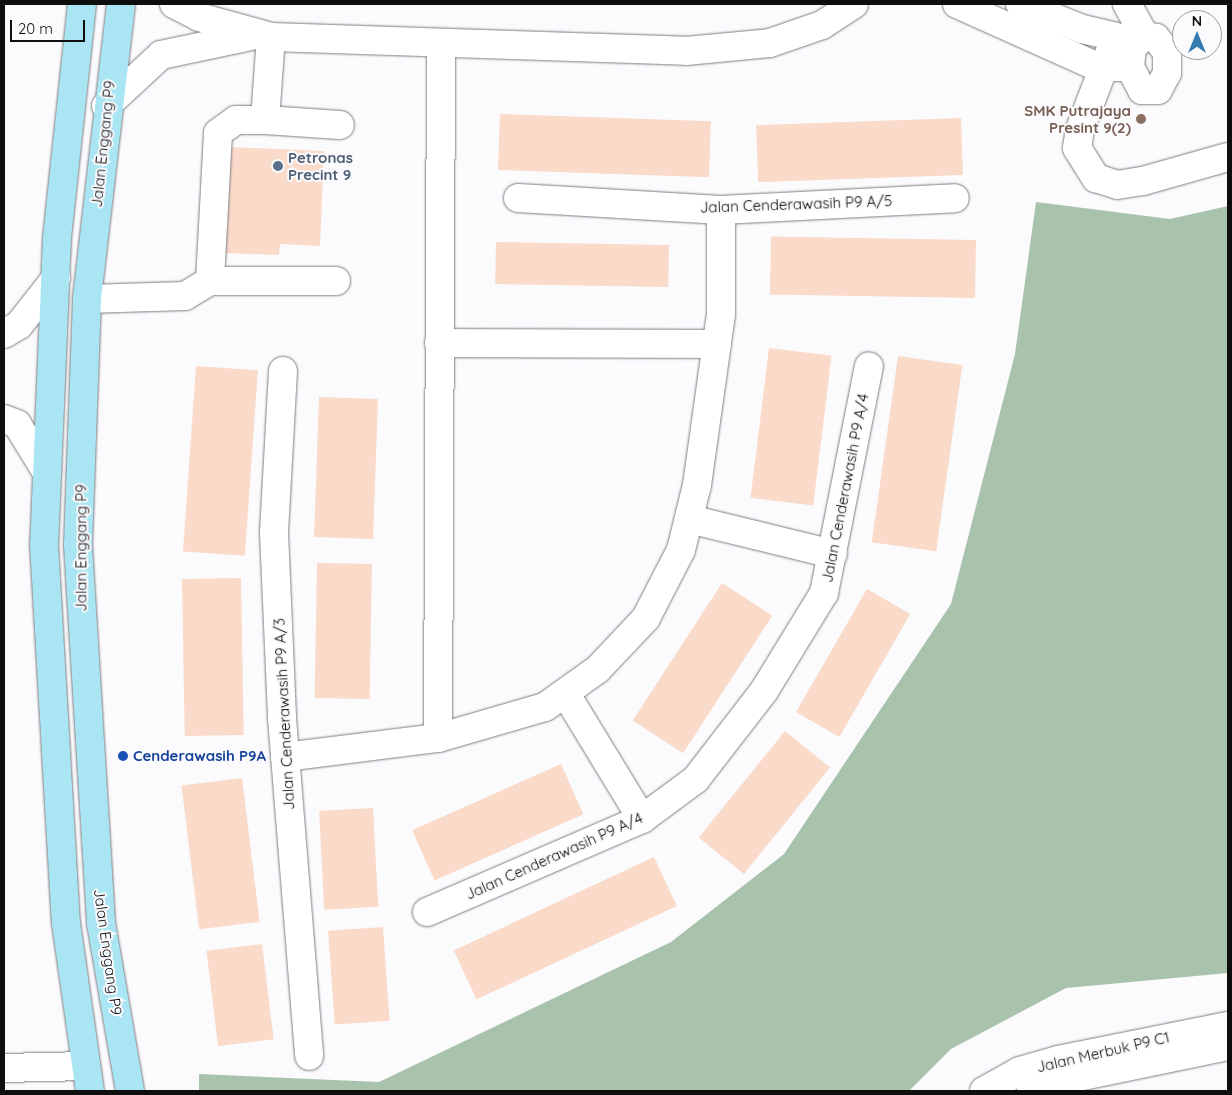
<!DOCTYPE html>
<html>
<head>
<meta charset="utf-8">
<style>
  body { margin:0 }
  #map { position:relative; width:1232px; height:1095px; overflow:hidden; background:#fbfafd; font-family:Quicksand,sans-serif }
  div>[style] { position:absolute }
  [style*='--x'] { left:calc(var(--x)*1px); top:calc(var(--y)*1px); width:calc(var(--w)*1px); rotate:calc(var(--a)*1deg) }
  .forest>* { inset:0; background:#a8c2ab }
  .building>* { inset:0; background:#fadac9; transform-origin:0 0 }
  .roads { filter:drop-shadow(0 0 1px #7e7d80) drop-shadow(0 0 1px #7e7d80) }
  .minor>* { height:28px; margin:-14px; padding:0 14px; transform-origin:14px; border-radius:14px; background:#fff }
  .major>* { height:28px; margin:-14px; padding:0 14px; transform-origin:14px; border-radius:14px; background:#a9e5f2 }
  .dots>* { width:14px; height:14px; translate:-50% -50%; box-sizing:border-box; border:2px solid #fbfafd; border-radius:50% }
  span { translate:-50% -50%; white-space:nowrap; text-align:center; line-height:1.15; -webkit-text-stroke:4px #fbfafd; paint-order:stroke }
  .education-label { font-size:15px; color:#785e54; font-weight:700 }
  .right { translate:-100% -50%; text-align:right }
  .street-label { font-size:15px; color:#0e0e0f }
  .service-label { font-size:15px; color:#4e5e75; font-weight:700 }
  .left { translate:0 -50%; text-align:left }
  .transit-label { font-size:15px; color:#164399; font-weight:700 }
  .frame { position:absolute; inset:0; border:5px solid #0e0e0f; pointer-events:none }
  .north { position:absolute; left:1172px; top:10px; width:50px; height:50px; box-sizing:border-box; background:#fbfafd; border:1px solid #9c9c9e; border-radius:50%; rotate:0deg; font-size:14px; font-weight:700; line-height:20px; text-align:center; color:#0e0e0f }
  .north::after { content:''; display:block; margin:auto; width:18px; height:22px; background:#327caf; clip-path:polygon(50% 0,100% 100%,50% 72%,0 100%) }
  .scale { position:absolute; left:10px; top:20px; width:75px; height:22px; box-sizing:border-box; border:2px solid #0e0e0f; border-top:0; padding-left:6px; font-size:15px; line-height:18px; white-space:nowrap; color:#0e0e0f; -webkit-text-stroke:4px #fbfafd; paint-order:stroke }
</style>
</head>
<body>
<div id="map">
  <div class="forest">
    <i style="clip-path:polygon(1036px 202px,1170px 219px,1228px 206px,1228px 973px,1066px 988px,951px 1049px,909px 1091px,199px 1091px,199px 1074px,379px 1082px,671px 942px,784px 854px,951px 604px,1015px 354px)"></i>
  </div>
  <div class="building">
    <i style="left:500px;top:114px;width:211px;height:56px;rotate:2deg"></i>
    <i style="left:961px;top:118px;width:57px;height:205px;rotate:88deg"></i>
    <i style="clip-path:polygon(203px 146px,324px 151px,320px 246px,280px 244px,279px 255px,198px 252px)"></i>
    <i style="left:976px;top:240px;width:58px;height:205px;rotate:91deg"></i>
    <i style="left:496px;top:242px;width:173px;height:42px;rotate:1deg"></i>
    <i style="left:769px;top:348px;width:63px;height:151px;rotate:7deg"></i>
    <i style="left:898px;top:356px;width:65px;height:188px;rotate:8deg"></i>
    <i style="left:196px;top:366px;width:62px;height:186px;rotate:4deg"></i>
    <i style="left:319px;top:397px;width:59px;height:140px;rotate:2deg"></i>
    <i style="left:317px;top:563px;width:55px;height:135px;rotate:1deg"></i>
    <i style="left:241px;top:578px;width:157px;height:59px;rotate:89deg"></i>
    <i style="left:722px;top:583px;width:60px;height:164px;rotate:33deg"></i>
    <i style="left:867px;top:589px;width:50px;height:142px;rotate:30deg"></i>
    <i style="left:785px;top:731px;width:58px;height:137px;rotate:39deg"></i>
    <i style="left:561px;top:764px;width:55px;height:163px;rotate:66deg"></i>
    <i style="left:242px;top:778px;width:145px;height:61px;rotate:83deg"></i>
    <i style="left:373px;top:808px;width:99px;height:54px;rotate:87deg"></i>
    <i style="left:654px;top:857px;width:54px;height:221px;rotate:65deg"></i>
    <i style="left:383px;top:927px;width:94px;height:55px;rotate:86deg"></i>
    <i style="left:262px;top:944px;width:96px;height:56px;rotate:83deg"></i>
  </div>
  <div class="roads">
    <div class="minor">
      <i style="--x:174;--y:4;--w:28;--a:27"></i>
      <i style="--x:199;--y:17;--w:75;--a:15.5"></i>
      <i style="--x:271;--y:37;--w:415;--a:1.9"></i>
      <i style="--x:686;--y:51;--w:84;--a:-5.4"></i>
      <i style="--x:770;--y:43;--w:55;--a:-19.1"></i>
      <i style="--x:822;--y:25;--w:38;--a:-33"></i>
      <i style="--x:957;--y:4;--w:154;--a:24.1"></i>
      <i style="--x:1098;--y:67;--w:32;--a:0"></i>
      <i style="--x:1020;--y:4;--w:67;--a:22"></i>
      <i style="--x:1082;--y:29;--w:53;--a:13"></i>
      <i style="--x:1127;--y:4;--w:37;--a:61"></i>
      <i style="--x:1145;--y:36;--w:11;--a:10"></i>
      <i style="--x:1156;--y:38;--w:18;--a:52"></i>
      <i style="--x:1167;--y:52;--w:21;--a:90"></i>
      <i style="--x:1167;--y:73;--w:19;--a:118"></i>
      <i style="--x:1158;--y:90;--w:16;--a:180"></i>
      <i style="--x:1142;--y:90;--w:26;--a:-118"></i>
      <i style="--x:1130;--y:67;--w:20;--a:-84"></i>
      <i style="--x:1132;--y:47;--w:17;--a:-40"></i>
      <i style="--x:1115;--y:38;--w:97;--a:111"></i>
      <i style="--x:1080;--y:129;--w:19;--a:99"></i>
      <i style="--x:1077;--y:148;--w:36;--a:58"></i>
      <i style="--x:1096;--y:178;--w:22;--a:18"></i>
      <i style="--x:1117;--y:185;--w:26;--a:-9"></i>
      <i style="--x:1143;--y:181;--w:88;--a:-15.8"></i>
      <i style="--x:106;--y:106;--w:75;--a:-42.8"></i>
      <i style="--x:161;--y:55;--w:92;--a:-11.9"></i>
      <i style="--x:265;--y:120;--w:75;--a:3.8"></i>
      <i style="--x:518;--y:198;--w:203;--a:3.4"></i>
      <i style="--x:721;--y:210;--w:234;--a:-2.9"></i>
      <i style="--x:210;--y:281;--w:126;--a:0"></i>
      <i style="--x:87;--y:299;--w:98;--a:-1.8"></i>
      <i style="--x:185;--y:296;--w:29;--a:-31"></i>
      <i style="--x:210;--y:281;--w:148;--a:-86.9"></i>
      <i style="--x:218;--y:133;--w:22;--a:-36"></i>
      <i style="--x:236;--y:120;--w:29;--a:0"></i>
      <i style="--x:265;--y:120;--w:83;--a:-85.9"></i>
      <i style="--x:4;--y:334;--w:17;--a:-31"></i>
      <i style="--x:19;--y:325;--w:60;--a:-51.8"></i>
      <i style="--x:439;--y:343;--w:278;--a:0.2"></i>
      <i style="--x:283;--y:371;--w:162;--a:93.2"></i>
      <i style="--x:274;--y:533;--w:185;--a:87.5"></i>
      <i style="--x:282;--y:718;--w:339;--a:85.4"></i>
      <i style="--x:4;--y:419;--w:14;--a:21"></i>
      <i style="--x:17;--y:424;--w:55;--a:58.3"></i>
      <i style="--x:689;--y:519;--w:148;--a:13.7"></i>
      <i style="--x:567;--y:696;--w:144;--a:58.6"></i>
      <i style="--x:438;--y:738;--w:694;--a:-89.75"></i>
      <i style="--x:285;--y:757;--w:154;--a:-7.1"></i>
      <i style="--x:438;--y:738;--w:111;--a:-16.2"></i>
      <i style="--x:545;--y:707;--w:65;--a:-35.6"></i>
      <i style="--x:598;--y:669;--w:70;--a:-46.7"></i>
      <i style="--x:646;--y:618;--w:76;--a:-62.8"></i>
      <i style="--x:681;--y:550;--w:67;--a:-76.2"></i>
      <i style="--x:697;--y:485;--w:173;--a:-82"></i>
      <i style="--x:721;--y:314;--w:104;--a:-90"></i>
      <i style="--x:427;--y:912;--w:234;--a:-23.4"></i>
      <i style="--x:642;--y:819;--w:67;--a:-36.5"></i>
      <i style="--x:696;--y:779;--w:111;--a:-52.3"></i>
      <i style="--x:764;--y:691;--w:115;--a:-58.5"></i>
      <i style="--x:824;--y:593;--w:231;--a:-78.8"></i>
      <i style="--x:4;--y:1068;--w:82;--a:-1.4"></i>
      <i style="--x:984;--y:1091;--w:41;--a:-29.1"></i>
      <i style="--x:1020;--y:1071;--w:40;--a:-16"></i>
      <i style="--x:1058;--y:1060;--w:173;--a:-11.3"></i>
      <i style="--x:1031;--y:1091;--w:44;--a:-17.2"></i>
      <i style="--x:1073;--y:1078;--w:158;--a:-11.7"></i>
    </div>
    <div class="major">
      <i style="--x:82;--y:4;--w:235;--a:96.1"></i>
      <i style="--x:57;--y:238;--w:306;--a:92.4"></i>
      <i style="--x:44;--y:544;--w:380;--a:86.7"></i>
      <i style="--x:66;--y:923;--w:170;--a:81.9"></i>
      <i style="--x:121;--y:4;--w:297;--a:96.6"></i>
      <i style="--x:87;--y:299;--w:246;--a:92.1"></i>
      <i style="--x:78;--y:545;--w:379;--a:86.5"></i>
      <i style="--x:101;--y:923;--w:170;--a:80.2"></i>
    </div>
  </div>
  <div class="dots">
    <i style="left:1141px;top:119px;background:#8d6e63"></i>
    <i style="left:278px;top:166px;background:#5c6f8a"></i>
    <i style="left:123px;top:756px;background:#1a4fb4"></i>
  </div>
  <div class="education-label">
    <span class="right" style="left:1131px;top:119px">SMK Putrajaya<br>Presint 9(2)</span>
  </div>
  <div class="street-label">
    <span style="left:103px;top:144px;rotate:-84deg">Jalan Enggang P9</span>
    <span style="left:796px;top:204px;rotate:-2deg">Jalan Cenderawasih P9 A/5</span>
    <span style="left:845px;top:488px;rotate:-79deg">Jalan Cenderawasih P9 A/4</span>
    <span style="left:81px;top:548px;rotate:-90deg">Jalan Enggang P9</span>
    <span style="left:284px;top:714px;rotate:-93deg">Jalan Cenderawasih P9 A/3</span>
    <span style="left:554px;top:856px;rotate:-24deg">Jalan Cenderawasih P9 A/4</span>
    <span style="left:108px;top:952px;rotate:82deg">Jalan Enggang P9</span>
    <span style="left:1103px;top:1052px;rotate:-13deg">Jalan Merbuk P9 C1</span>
  </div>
  <div class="service-label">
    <span class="left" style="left:288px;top:166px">Petronas<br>Precint 9</span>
  </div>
  <div class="transit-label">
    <span class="left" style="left:133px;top:756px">Cenderawasih P9A</span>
  </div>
  <div class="frame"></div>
  <div class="north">N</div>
  <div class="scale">20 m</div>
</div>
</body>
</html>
